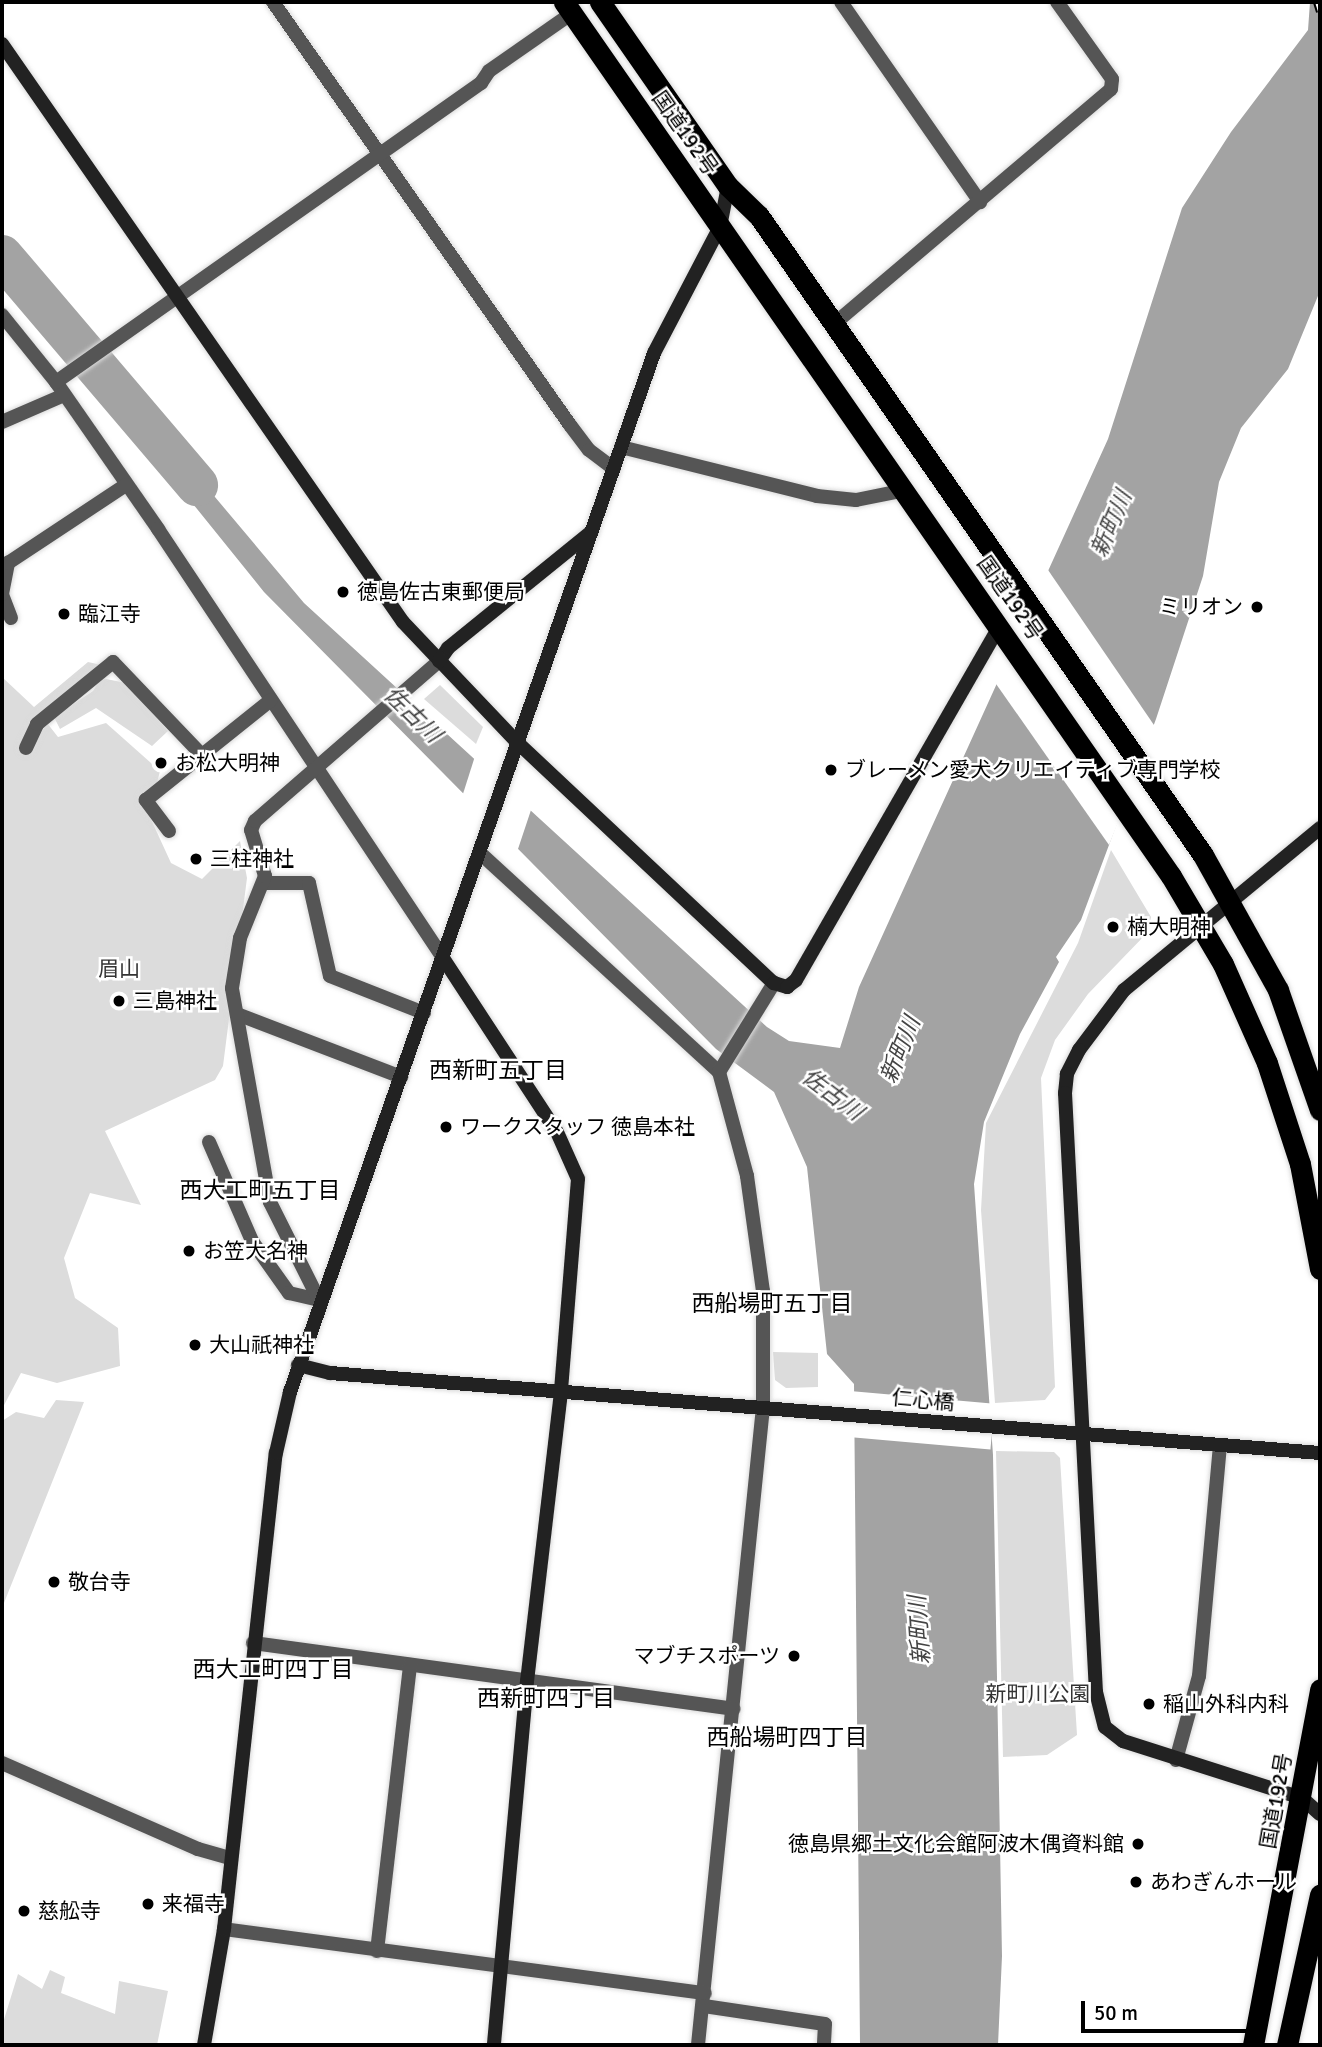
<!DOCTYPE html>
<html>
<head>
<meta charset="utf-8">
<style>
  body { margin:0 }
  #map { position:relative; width:1322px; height:2047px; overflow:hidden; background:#fff; font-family:Signika,"Noto Sans JP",sans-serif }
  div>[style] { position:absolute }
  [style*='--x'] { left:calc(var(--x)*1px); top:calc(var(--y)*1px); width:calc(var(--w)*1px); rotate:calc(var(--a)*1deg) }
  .green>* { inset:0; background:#dcdcdc }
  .water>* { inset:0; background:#a3a3a3 }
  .pier>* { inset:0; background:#fff; transform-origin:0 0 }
  .river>* { height:42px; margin:-21px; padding:0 21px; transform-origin:21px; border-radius:21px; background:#a3a3a3 }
  .roads { filter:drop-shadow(0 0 2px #dbdbdb) drop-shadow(0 0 2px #dbdbdb) }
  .street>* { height:14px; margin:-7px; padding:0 7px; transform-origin:7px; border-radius:7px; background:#555 }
  .secondary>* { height:14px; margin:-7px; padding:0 7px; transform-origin:7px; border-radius:7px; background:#222 }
  .highway>* { height:21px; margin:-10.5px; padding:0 10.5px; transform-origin:10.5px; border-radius:10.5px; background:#000 }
  .rail>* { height:8px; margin-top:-4px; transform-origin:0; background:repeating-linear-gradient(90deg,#fff 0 16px,#000 0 32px); box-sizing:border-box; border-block:2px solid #000 }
  .dots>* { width:19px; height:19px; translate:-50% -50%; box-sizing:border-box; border:4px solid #fff; border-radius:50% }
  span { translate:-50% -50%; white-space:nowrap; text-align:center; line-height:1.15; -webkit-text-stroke:5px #fff; paint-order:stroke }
  .street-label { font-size:21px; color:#000 }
  .poi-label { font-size:21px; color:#000 }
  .left { translate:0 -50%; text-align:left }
  .right { translate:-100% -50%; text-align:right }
  .park-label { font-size:21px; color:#333 }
  .water-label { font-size:23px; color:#444; font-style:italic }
  .neighbourhood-label { font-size:23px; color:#000 }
  .frame { position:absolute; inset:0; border:4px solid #000; pointer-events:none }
  .scale { position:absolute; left:1081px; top:2001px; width:177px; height:32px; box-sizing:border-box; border:4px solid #000; border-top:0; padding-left:9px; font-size:21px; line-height:24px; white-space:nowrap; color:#000; -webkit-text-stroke:5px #fff; paint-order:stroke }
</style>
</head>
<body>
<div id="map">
  <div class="green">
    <i style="clip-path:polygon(88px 662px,101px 665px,40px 714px,58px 737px,106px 723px,160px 771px,149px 815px,171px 863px,202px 879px,240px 841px,247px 878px,223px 1066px,215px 1080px,105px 1131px,141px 1205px,90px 1193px,64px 1258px,75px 1298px,118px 1328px,120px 1366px,57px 1383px,21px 1373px,2px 1409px,2px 677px,34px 707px)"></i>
    <i style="clip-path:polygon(101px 678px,126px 683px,168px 731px,152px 746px,96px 708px,60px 729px,54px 717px,93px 691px)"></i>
    <i style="clip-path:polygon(440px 685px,483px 727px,476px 744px,424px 699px)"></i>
    <i style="clip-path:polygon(1111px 850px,1151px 917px,1148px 932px,1088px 994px,1055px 1040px,1041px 1078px,1055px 1387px,1045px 1400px,995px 1403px,981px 1210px,986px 1123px,1078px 943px)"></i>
    <i style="clip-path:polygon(773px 1352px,818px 1353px,818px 1387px,786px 1388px,775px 1380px)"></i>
    <i style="clip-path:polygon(56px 1400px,84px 1402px,2px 1608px,2px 1421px,16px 1412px,44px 1418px)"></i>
    <i style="clip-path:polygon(996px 1451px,1054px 1452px,1060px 1458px,1077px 1735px,1047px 1755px,1003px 1757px)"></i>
    <i style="clip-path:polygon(50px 1970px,65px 1977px,61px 1993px,115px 2014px,119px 1981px,168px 1991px,157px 2045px,2px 2045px,2px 2026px,18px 1974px,42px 1989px)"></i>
  </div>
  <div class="water">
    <i style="clip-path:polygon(1310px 2px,1320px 2px,1320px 291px,1288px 369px,1241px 428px,1219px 482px,1203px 576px,1156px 719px,1081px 920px,1056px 957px,1059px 962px,1020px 1034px,984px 1122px,974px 1184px,993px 1455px,1002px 1956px,998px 2045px,860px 2045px,854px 1384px,827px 1354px,807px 1167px,774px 1092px,716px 1049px,264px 592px,135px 432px,173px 447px,304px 603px,767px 1027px,789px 1041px,840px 1048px,859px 987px,1108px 439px,1182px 208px,1231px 132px,1308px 30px)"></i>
  </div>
  <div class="pier">
    <i style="clip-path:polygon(1046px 567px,1156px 728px,1109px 845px,994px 681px)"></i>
    <i style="clip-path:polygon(476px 753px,533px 804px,517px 852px,462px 797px)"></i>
    <i style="left:850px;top:1391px;width:145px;height:46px;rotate:5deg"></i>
  </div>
  <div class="river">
    <i style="--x:2;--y:256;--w:301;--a:49.6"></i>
  </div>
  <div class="roads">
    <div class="street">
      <i style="--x:273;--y:2;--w:517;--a:54.93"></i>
      <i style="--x:570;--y:425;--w:31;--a:53"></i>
      <i style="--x:589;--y:450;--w:31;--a:37"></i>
      <i style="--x:841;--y:2;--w:244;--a:55.2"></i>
      <i style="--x:2;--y:315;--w:86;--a:51.1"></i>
      <i style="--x:56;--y:382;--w:179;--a:55.2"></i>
      <i style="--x:158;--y:529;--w:515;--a:56.4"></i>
      <i style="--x:834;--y:324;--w:363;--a:-40.3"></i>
      <i style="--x:1111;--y:89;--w:10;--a:-84"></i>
      <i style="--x:1112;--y:79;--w:95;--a:-125.5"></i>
      <i style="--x:56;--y:382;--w:520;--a:-35.13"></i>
      <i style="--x:481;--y:83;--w:14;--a:-56"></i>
      <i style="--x:489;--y:71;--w:101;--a:-34.9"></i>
      <i style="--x:2;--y:422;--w:68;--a:-23.5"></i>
      <i style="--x:621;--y:447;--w:202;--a:14"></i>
      <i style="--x:817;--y:496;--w:39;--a:6"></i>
      <i style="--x:856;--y:500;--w:50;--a:-11.5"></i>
      <i style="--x:11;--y:618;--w:26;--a:-111"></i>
      <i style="--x:2;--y:594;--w:32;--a:-79"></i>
      <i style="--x:8;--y:563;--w:141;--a:-33.5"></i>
      <i style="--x:26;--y:748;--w:26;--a:-65"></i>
      <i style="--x:37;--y:724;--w:98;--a:-39.2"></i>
      <i style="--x:113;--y:662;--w:129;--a:46.3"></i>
      <i style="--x:169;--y:831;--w:39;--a:-127"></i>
      <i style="--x:146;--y:800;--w:160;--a:-38.7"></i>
      <i style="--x:480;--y:853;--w:324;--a:42.5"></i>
      <i style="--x:719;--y:1072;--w:108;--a:74.9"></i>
      <i style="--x:747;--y:1176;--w:116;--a:82.1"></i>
      <i style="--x:763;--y:1291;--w:116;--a:90"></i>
      <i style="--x:763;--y:1407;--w:641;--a:95.82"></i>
      <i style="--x:264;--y:883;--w:45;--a:0"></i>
      <i style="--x:309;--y:883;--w:95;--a:77.3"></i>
      <i style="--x:330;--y:976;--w:101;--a:21.5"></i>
      <i style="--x:237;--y:1014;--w:176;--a:21"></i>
      <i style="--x:719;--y:1072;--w:105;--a:-58.3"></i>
      <i style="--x:209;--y:1142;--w:108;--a:66.5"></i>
      <i style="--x:252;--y:1241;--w:64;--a:54.6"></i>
      <i style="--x:289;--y:1293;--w:31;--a:13"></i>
      <i style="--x:319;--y:1300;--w:110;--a:-116.6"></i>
      <i style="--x:270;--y:1202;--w:217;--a:-100.1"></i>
      <i style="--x:232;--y:988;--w:51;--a:-80.9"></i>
      <i style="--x:240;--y:938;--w:67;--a:-68"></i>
      <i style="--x:265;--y:876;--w:48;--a:-106.9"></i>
      <i style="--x:251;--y:830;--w:10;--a:-66"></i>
      <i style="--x:255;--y:821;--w:244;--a:-41"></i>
      <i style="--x:253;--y:1643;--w:485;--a:7.8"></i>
      <i style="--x:1176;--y:1760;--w:87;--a:-74.7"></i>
      <i style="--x:1199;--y:1676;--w:231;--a:-84.8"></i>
      <i style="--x:2;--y:1763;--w:214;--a:23.7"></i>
      <i style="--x:198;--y:1849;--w:33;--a:16"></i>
      <i style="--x:224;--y:1929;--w:485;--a:7.6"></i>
      <i style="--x:377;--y:1951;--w:288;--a:-83.4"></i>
      <i style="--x:704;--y:2006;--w:122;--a:8.5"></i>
      <i style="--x:825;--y:2024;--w:21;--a:93"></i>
    </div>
    <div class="secondary">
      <i style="--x:2;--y:44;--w:703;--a:55.25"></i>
      <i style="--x:403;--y:622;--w:167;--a:46.5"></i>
      <i style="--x:518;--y:743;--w:351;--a:43.2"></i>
      <i style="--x:774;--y:983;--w:14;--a:17"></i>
      <i style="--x:787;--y:987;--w:11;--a:-38"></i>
      <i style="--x:796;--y:980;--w:409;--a:-60.1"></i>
      <i style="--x:439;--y:661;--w:16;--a:-55"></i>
      <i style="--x:448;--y:648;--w:184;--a:-39"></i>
      <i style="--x:1320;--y:828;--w:254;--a:140.4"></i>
      <i style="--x:1124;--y:990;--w:75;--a:126.9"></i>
      <i style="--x:1079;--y:1050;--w:27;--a:117"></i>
      <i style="--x:1067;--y:1074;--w:19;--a:96"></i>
      <i style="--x:1065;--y:1093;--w:600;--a:87.04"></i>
      <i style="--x:1096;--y:1692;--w:36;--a:76"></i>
      <i style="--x:1105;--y:1727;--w:23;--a:38"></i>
      <i style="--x:1123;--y:1741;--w:188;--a:17.7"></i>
      <i style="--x:1302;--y:1798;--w:24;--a:42"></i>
      <i style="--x:443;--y:958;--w:208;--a:56.8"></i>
      <i style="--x:557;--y:1132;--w:51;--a:65.9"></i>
      <i style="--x:578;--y:1179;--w:214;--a:94.6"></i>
      <i style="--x:561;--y:1392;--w:291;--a:96.7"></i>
      <i style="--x:527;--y:1681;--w:365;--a:95.2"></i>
      <i style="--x:298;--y:1365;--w:33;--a:14"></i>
      <i style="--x:330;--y:1373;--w:993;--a:4.62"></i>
      <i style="--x:204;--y:2045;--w:118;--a:-80.2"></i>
      <i style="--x:224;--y:1929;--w:479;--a:-83.8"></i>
      <i style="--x:276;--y:1453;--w:63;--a:-77.1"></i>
      <i style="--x:290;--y:1392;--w:1101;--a:-70.69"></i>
      <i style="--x:654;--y:353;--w:142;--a:-62.4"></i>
      <i style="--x:720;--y:227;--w:42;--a:-79"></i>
    </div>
    <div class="highway">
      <i style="--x:564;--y:2;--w:1064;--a:55.22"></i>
      <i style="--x:1171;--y:876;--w:102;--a:59.4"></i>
      <i style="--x:1223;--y:964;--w:108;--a:66"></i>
      <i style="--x:1267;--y:1063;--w:106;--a:71.9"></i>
      <i style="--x:1300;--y:1164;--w:107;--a:79.2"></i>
      <i style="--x:600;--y:2;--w:224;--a:55.2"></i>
      <i style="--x:728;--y:186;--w:43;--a:44.1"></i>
      <i style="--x:759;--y:216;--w:778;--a:55.21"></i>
      <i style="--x:1203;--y:855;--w:154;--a:60.9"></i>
      <i style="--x:1278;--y:990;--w:127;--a:70.7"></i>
      <i style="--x:1253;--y:2045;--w:362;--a:-79.3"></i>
      <i style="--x:1287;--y:2045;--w:154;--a:-77.6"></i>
    </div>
  </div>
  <div class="rail">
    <i style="--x:1317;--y:2;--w:10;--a:73"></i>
  </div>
  <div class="dots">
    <i style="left:343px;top:592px;background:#000"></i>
    <i style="left:1257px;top:607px;background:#000"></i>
    <i style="left:64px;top:614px;background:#000"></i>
    <i style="left:161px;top:763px;background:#000"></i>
    <i style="left:831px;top:770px;background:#000"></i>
    <i style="left:196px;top:859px;background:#000"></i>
    <i style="left:1113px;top:927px;background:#000"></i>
    <i style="left:119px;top:1001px;background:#000"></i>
    <i style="left:446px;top:1127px;background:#000"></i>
    <i style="left:189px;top:1251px;background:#000"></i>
    <i style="left:195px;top:1345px;background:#000"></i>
    <i style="left:54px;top:1582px;background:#000"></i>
    <i style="left:794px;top:1656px;background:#000"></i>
    <i style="left:1149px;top:1704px;background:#000"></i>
    <i style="left:1138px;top:1844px;background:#000"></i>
    <i style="left:1136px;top:1882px;background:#000"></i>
    <i style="left:148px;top:1904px;background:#000"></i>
    <i style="left:24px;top:1911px;background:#000"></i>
  </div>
  <div class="street-label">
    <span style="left:685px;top:133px;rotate:55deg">国道192号</span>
    <span style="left:1010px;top:598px;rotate:55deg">国道192号</span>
    <span style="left:923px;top:1400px;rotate:5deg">仁心橋</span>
    <span style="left:1276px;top:1801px;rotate:-80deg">国道192号</span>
  </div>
  <div class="poi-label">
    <span class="left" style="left:357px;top:592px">徳島佐古東郵便局</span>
    <span class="right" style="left:1243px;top:607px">ミリオン</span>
    <span class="left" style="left:78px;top:614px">臨江寺</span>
    <span class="left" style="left:175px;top:763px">お松大明神</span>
    <span class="left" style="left:845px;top:770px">ブレーメン愛犬クリエイティブ専門学校</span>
    <span class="left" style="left:210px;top:859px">三柱神社</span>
    <span class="left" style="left:1127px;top:927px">楠大明神</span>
    <span class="left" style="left:133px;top:1001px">三島神社</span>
    <span class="left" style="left:460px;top:1127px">ワークスタッフ 徳島本社</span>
    <span class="left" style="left:203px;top:1251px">お笠大名神</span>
    <span class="left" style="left:209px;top:1345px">大山祇神社</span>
    <span class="left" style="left:68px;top:1582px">敬台寺</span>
    <span class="right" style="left:780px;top:1656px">マブチスポーツ</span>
    <span class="left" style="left:1163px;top:1704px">稲山外科内科</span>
    <span class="right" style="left:1124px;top:1844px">徳島県郷土文化会館阿波木偶資料館</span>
    <span class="left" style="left:1150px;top:1882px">あわぎんホール</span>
    <span class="left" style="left:162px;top:1904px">来福寺</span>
    <span class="left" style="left:38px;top:1911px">慈舩寺</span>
  </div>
  <div class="park-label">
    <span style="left:119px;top:969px">眉山</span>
    <span style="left:1038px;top:1694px">新町川公園</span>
  </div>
  <div class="water-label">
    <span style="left:1112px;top:524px;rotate:-67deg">新町川</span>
    <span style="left:412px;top:715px;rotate:44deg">佐古川</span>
    <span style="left:901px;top:1050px;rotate:-68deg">新町川</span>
    <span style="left:832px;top:1095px;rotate:37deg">佐古川</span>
    <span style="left:920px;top:1630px;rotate:-94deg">新町川</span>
  </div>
  <div class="neighbourhood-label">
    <span style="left:498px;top:1071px">西新町五丁目</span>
    <span style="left:260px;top:1191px">西大工町五丁目</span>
    <span style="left:772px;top:1304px">西船場町五丁目</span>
    <span style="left:273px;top:1670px">西大工町四丁目</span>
    <span style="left:546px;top:1699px">西新町四丁目</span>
    <span style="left:787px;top:1738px">西船場町四丁目</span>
  </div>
  <div class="frame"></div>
  <div class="scale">50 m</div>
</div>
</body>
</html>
